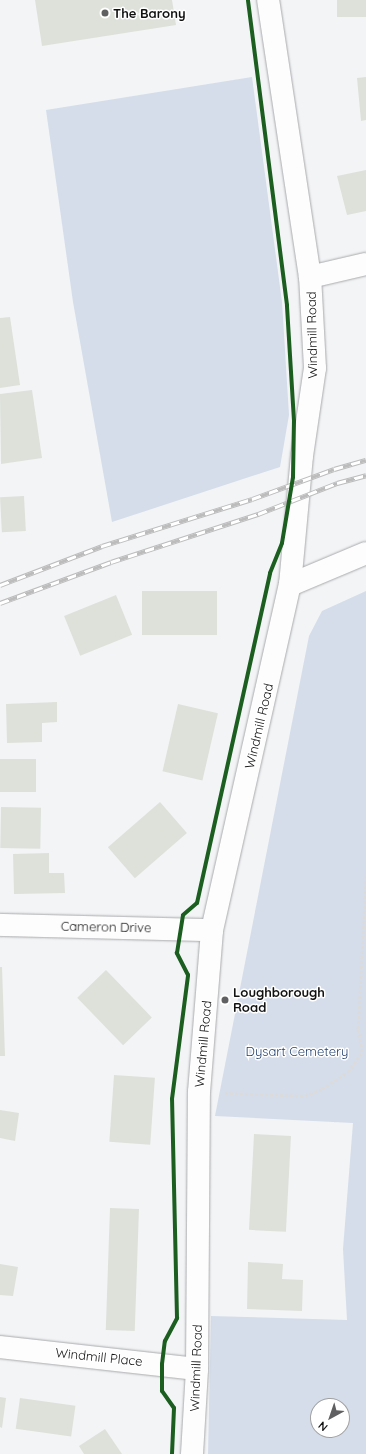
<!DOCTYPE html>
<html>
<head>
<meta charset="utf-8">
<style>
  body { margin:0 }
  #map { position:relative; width:366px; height:1454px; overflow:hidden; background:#f3f4f6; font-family:Quicksand,sans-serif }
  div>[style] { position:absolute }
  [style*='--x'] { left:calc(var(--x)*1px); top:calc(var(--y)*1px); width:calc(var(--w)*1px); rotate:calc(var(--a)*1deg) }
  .green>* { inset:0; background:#d5ddea }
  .building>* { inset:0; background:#dde1da; transform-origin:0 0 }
  .path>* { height:2.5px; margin-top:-1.25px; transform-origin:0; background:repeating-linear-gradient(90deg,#dbdbdc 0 3px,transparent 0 5px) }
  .roads { filter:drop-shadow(0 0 1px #a9aaac) drop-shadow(0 0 1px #a9aaac) }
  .street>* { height:22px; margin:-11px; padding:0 11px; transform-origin:11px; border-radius:11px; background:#fdfdfe }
  .secondary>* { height:22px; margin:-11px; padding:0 11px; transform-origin:11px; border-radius:11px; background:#fdfdfe }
  .rail>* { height:4.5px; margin-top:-2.25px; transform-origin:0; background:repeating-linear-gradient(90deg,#fff 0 9px,#bcbcbd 0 18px); box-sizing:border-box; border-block:1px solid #bcbcbd }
  .cycleway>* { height:4px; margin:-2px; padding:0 2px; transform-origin:2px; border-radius:2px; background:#1b5e20 }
  .dots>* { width:11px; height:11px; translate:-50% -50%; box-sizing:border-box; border:2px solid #fff; border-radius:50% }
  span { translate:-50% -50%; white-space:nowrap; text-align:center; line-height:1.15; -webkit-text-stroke:3px #fff; paint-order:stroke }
  .poi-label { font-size:13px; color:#111112; font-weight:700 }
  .left { translate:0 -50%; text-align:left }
  .street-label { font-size:13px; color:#111112 }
  .park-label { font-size:13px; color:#223f6a }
  .north { position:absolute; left:310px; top:1398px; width:40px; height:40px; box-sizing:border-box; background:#fff; border:1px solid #a0a0a0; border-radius:50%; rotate:220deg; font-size:11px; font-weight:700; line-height:16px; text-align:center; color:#111112 }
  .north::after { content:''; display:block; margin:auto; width:14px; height:18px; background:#606062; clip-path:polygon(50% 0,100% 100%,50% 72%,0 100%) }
</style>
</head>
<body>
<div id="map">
  <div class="green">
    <i style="clip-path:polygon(252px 77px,282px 302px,289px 415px,280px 467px,112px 522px,73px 302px,46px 110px)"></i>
    <i style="clip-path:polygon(evenodd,366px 591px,366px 1454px,208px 1454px,211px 1316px,347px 1320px,343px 1249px,353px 1123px,215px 1116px,309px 636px,322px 611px,366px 591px,318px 1406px,342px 1406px,342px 1430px,318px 1430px,318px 1406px)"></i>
  </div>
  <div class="building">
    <i style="clip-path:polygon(35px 0,172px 0,176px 25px,42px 46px)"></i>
    <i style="left:366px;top:0;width:17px;height:29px;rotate:90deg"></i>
    <i style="clip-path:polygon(366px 77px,366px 120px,361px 121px,357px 78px)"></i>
    <i style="clip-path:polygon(366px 170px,366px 211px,347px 215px,337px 176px)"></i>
    <i style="clip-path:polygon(10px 317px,20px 385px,0 388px,0 318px)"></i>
    <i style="clip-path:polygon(32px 390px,42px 458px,1px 464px,0 394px)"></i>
    <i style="left:24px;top:496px;width:35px;height:24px;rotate:87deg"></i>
    <i style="left:217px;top:591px;width:44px;height:75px;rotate:90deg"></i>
    <i style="left:116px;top:595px;width:43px;height:56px;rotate:68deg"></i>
    <i style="clip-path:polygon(57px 702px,57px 722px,42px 723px,42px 742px,7px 743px,6px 704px)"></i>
    <i style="left:178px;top:704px;width:41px;height:69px;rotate:13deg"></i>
    <i style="left:0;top:759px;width:36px;height:33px"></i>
    <i style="left:160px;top:802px;width:41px;height:69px;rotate:49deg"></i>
    <i style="left:1px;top:807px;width:40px;height:41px;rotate:1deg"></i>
    <i style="clip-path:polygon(49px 853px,49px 873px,64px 873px,65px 893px,14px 894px,13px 854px)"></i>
    <i style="clip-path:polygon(0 967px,2px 967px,5px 1056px,0 1056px)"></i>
    <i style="left:106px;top:970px;width:66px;height:40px;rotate:46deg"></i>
    <i style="left:114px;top:1075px;width:41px;height:67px;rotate:4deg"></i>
    <i style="clip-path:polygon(0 1110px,19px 1113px,15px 1141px,0 1138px)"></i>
    <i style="left:254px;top:1134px;width:37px;height:96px;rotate:3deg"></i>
    <i style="left:110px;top:1208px;width:29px;height:122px;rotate:2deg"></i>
    <i style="clip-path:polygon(248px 1262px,283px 1264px,282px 1279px,303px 1280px,302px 1311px,247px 1309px)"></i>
    <i style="clip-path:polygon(0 1264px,18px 1267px,13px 1296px,0 1295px)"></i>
    <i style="clip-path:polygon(0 1397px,6px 1398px,2px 1428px,0 1427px)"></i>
    <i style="left:20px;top:1398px;width:56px;height:31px;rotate:8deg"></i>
    <i style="clip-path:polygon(105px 1429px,122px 1454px,84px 1454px,79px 1446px)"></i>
  </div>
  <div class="path">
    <i style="--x:225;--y:1093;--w:80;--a:2.1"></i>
    <i style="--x:305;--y:1096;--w:18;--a:-22"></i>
    <i style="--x:322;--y:1089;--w:31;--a:-33"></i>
    <i style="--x:348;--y:1072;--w:24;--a:-55"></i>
    <i style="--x:362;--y:1052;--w:23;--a:-100"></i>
    <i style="--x:358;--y:1029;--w:155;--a:-87"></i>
  </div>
  <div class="roads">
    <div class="street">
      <i style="--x:310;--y:277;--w:57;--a:-13.1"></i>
      <i style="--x:0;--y:925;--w:212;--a:1.4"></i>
      <i style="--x:0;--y:1347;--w:198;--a:6.4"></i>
    </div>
    <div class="secondary">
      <i style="--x:290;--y:585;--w:82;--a:-22.8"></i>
      <i style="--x:192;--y:1454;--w:85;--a:-86.6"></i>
      <i style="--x:197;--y:1369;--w:277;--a:-89.6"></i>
      <i style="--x:199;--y:1092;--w:163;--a:-85.4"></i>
      <i style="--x:212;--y:930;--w:354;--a:-77.3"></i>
      <i style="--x:290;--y:585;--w:130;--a:-84.7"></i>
      <i style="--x:302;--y:456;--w:89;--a:-81.6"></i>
      <i style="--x:315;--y:368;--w:91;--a:-93.1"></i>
      <i style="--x:310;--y:277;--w:280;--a:-98.6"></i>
    </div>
  </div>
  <div class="rail">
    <i style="--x:0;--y:585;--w:109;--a:-20.9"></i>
    <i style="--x:102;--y:546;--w:157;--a:-17.4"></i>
    <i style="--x:252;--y:499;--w:87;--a:-20.1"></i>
    <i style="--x:334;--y:469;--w:33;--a:-16"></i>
    <i style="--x:0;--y:603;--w:118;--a:-20.3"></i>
    <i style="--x:111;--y:562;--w:155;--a:-18.1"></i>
    <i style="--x:258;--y:514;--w:85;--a:-21.4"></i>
    <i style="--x:337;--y:483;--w:30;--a:-15"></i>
  </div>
  <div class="cycleway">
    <i style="--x:172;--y:1454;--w:46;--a:-87.5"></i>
    <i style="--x:174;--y:1408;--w:21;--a:-125"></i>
    <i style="--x:162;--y:1391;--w:27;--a:-90"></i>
    <i style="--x:162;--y:1364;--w:23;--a:-83"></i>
    <i style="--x:165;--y:1341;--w:26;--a:-62"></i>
    <i style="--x:177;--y:1318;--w:219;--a:-91.3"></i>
    <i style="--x:172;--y:1099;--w:125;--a:-82.6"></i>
    <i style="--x:188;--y:975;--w:25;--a:-117"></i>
    <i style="--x:177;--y:953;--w:38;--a:-81"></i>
    <i style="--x:183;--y:915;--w:18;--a:-41"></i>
    <i style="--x:197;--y:903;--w:338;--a:-77.5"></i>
    <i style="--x:270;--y:573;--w:32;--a:-68"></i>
    <i style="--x:282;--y:543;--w:67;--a:-80.5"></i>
    <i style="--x:293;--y:477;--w:56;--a:-89"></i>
    <i style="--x:294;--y:421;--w:116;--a:-93.5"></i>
    <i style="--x:287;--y:305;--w:307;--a:-97.3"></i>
  </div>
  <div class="dots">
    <i style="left:105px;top:13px;background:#606062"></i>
    <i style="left:225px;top:1000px;background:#606062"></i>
  </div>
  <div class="poi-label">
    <span class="left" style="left:113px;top:13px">The Barony</span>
    <span class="left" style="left:233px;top:1000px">Loughborough<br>Road</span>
  </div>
  <div class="street-label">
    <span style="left:312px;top:335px;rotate:-91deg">Windmill Road</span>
    <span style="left:259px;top:726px;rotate:-77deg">Windmill Road</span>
    <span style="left:106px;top:927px;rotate:1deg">Cameron Drive</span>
    <span style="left:203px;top:1044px;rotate:-85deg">Windmill Road</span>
    <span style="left:99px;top:1357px;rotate:6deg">Windmill Place</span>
    <span style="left:196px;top:1368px;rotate:-88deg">Windmill Road</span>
  </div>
  <div class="park-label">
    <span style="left:297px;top:1051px">Dysart Cemetery</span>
  </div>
  <div class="north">N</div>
</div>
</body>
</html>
